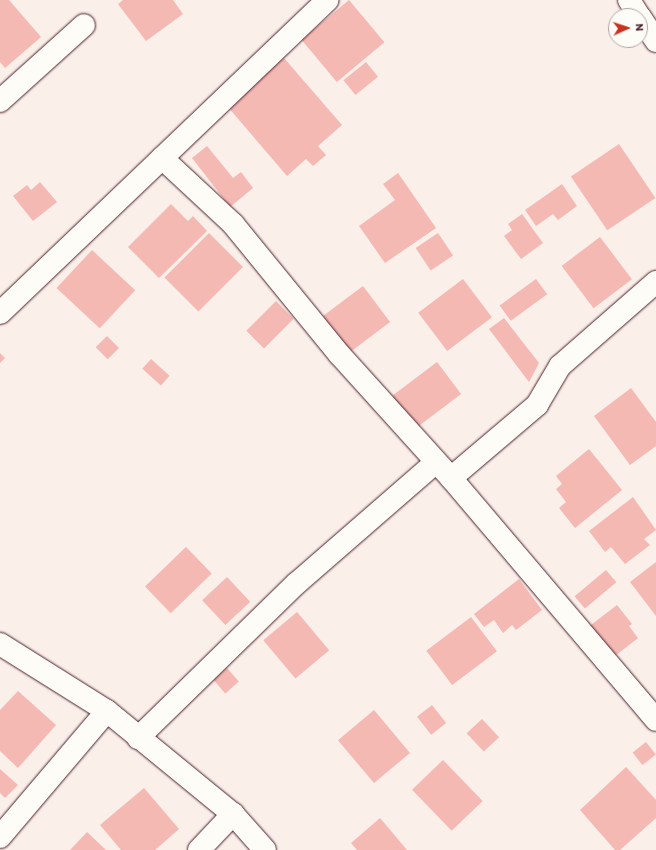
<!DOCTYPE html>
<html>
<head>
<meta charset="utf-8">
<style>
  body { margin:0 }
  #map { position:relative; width:656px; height:850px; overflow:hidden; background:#fbefe9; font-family:Itim,sans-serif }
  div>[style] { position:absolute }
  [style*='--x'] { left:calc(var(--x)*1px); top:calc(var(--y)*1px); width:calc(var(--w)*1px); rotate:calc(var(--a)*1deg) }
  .building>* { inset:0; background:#f4b9b2; transform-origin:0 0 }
  .roads { filter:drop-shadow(0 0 1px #4a1f2b) drop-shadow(0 0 1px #4a1f2b) }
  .minor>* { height:22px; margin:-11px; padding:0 11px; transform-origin:11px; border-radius:11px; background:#fdfcf7 }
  span { translate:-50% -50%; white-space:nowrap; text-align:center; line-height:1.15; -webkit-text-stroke:3.5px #fdfcf7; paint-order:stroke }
  .north { position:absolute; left:608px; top:8px; width:40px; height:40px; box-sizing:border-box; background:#fdfcf7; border:1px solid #b5a4a5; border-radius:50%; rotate:87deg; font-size:11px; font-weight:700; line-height:16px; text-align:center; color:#4a1f2b }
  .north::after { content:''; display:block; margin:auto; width:14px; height:18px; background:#c8321e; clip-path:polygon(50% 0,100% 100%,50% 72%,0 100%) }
</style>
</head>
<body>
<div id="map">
  <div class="building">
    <i style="clip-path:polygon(0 0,9px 0,41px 37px,5px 68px,0 62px)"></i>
    <i style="clip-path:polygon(123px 0,173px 0,183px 14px,146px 41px,118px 4px)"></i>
    <i style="left:349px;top:0;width:55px;height:62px;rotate:50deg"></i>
    <i style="clip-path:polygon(284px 58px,342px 125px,318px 146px,326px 155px,313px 166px,306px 159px,287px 176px,228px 107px)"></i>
    <i style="left:366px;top:62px;width:19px;height:29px;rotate:51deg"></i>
    <i style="left:619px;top:144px;width:65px;height:58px;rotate:56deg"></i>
    <i style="clip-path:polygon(207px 146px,233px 178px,241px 172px,253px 188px,230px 207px,192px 158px)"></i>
    <i style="clip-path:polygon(398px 173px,436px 228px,385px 263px,359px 226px,395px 200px,383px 184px)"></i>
    <i style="clip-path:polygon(40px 182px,57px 202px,33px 221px,13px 196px,27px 185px,31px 190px)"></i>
    <i style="clip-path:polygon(562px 184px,577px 206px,558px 220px,553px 214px,536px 226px,525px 210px)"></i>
    <i style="clip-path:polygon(171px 204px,188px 221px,193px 216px,207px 231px,159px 278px,128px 247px)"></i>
    <i style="clip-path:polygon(522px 214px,543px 243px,521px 259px,504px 236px,512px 230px,508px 224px)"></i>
    <i style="left:209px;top:233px;width:48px;height:63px;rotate:45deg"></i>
    <i style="left:438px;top:233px;width:27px;height:27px;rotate:56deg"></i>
    <i style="left:600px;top:237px;width:53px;height:48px;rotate:53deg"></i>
    <i style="left:92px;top:250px;width:59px;height:52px;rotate:43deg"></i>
    <i style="left:463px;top:279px;width:48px;height:56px;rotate:53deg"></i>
    <i style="left:536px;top:279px;width:19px;height:45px;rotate:54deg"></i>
    <i style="left:363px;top:286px;width:45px;height:50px;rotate:53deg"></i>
    <i style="left:276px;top:301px;width:25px;height:42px;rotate:45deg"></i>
    <i style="clip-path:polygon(504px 318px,539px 363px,529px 382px,489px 329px)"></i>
    <i style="left:107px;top:336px;width:17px;height:16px;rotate:45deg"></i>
    <i style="clip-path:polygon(0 353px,5px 358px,0 363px)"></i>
    <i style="left:151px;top:359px;width:25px;height:13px;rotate:42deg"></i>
    <i style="left:437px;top:362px;width:40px;height:56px;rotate:53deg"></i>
    <i style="clip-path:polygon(631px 388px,656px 422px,656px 446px,630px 465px,594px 416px)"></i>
    <i style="clip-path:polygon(589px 449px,622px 490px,575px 528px,559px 508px,566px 502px,556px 489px,562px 484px,556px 476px)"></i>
    <i style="clip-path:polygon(633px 497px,656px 530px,644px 539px,650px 545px,625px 564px,611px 547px,605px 552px,589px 531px)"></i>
    <i style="left:186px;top:547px;width:37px;height:57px;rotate:46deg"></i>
    <i style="clip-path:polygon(656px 562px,656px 616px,630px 582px)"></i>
    <i style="left:606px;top:570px;width:16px;height:41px;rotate:50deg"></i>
    <i style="left:227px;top:577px;width:34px;height:34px;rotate:47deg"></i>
    <i style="clip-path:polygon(519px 579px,542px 610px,516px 630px,512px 625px,503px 633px,494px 620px,484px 627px,474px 614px)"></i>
    <i style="clip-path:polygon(617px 605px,632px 624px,629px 626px,638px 638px,611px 659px,587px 628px)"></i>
    <i style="left:297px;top:612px;width:50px;height:44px;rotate:50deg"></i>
    <i style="left:471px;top:617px;width:43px;height:56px;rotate:53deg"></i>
    <i style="left:227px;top:668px;width:18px;height:18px;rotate:49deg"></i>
    <i style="clip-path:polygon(18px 691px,56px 725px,18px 768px,0 751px,0 710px)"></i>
    <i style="left:432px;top:705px;width:23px;height:19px;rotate:52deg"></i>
    <i style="left:374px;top:710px;width:56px;height:47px;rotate:50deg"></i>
    <i style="left:482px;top:719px;width:25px;height:21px;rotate:47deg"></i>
    <i style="left:646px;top:742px;width:16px;height:17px;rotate:52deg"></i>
    <i style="left:443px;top:760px;width:57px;height:43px;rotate:46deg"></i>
    <i style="clip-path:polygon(626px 767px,656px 800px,656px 818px,620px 850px,615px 850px,580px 810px)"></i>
    <i style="clip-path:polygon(0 769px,18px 785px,5px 798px,0 793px)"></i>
    <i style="clip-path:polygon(144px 788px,179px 829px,155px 850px,121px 850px,100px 825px)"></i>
    <i style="clip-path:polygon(380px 818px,407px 850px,357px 850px,351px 843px)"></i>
    <i style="clip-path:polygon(87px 832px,106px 850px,70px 850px)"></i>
  </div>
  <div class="roads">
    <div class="minor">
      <i style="--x:629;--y:0;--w:19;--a:58"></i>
      <i style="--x:640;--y:17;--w:29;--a:56"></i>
      <i style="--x:0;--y:101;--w:113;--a:-42.1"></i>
      <i style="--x:162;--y:158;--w:97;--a:42.9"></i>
      <i style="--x:233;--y:224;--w:169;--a:50.8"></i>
      <i style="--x:340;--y:355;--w:166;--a:47.9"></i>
      <i style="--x:451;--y:478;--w:317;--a:49.7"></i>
      <i style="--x:0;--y:313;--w:453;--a:-43.7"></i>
      <i style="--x:451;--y:478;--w:113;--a:-40.3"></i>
      <i style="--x:537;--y:405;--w:45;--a:-59.5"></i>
      <i style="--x:560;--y:366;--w:128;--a:-41.2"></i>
      <i style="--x:0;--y:644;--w:126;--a:32.1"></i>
      <i style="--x:107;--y:711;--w:163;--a:39.3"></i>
      <i style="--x:233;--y:814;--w:48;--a:48.4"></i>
      <i style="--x:138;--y:738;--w:222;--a:-44.3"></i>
      <i style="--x:297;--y:583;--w:184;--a:-41"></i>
      <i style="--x:0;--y:837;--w:165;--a:-49.7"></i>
      <i style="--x:199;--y:850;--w:50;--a:-46.6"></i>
    </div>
  </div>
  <div class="north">N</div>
</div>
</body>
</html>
